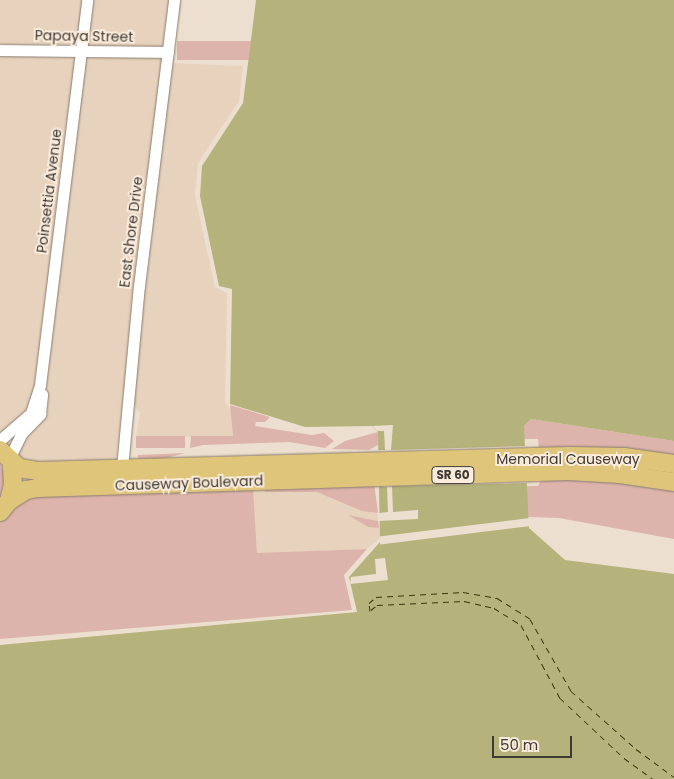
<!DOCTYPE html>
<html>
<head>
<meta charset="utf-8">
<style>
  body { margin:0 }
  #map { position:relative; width:674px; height:779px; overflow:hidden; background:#eddfcf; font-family:Poppins,sans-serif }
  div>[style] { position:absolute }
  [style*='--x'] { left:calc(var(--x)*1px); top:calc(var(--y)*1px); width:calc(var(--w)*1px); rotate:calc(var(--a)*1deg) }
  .built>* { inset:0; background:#e7d2bd; transform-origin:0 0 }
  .green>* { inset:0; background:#ddb4ab; transform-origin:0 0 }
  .water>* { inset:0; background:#b5b27b }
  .pier>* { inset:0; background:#eddfcf; transform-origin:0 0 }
  .ferry>* { height:1px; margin-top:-0.5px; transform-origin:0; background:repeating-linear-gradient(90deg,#393609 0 6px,transparent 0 11px) }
  .roads { filter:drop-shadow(0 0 1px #897b6d) drop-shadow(0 0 1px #897b6d) }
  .minor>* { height:11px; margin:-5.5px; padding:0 5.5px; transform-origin:5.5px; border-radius:5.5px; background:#fff }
  .primary>* { height:18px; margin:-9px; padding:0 9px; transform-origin:9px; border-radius:9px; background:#dfc57a }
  span { translate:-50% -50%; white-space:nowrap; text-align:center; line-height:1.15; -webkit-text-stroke:4px #fbecdc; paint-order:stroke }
  .shield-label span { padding:1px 4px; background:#fbecdc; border:1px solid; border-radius:4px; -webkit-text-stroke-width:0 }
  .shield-label { font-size:12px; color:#3f3a33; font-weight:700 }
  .street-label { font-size:14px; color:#3f3a33 }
  .scale { position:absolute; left:492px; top:736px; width:80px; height:22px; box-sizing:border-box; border:2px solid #3f3a33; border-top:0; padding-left:6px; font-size:15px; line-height:18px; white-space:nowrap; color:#3f3a33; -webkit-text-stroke:4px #fbecdc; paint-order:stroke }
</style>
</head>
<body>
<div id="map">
  <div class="built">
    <i style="left:0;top:0;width:82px;height:44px"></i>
    <i style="clip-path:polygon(93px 0,169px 0,163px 46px,87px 46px)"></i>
    <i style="clip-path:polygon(0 56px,75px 58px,35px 385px,27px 410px,0 433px)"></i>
    <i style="clip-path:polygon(86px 58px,162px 58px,116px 462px,26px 464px,17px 451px,48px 414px,47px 381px)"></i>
    <i style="clip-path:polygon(172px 63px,243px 66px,239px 101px,198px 163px,195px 196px,215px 287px,227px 293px,225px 402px,231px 411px,233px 436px,136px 437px,140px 413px,132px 403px,133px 384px)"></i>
    <i style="clip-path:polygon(374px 483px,380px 538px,367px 549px,257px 554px,253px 487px)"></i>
  </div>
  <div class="green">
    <i style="left:177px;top:41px;width:75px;height:19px"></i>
    <i style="clip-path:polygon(230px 405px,270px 417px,265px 422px,256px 422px,255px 426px,312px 435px,324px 433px,334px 441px,325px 448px,289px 442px,203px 445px,190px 448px,191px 436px,233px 436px)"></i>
    <i style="clip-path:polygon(531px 419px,674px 441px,674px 456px,539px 450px,538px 439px,524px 439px,524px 426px)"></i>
    <i style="clip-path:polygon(378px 432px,378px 445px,369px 450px,332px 449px,345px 441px)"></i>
    <i style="left:185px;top:436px;width:12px;height:49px;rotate:90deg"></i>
    <i style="clip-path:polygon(185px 453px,157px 461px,139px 461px,138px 455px)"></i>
    <i style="clip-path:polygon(0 463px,5px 474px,0 499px)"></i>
    <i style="clip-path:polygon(594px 476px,674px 489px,674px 539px,559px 518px,528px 517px,526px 486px,538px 486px,542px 478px)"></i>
    <i style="clip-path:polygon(374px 483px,378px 513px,362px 511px,317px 492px,264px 492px,267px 488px)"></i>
    <i style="clip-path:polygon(253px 487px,257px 553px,367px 549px,344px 575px,352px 610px,0 639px,0 519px,28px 496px)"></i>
    <i style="clip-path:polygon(348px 515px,378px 521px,379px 528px,368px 527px)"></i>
  </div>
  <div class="water">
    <i style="clip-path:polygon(256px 0,674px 0,674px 441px,531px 419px,524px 426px,529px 528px,565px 560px,674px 574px,674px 779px,0 779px,0 645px,357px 612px,349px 577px,380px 542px,378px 432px,372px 426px,305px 427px,230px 404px,232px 289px,219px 286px,200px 196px,202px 166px,243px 103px)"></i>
  </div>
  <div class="pier">
    <i style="clip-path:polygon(393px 425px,391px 450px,526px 446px,529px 483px,392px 486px,393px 512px,418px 510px,418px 519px,378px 521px,379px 513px,388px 512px,387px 487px,377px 486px,376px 450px,385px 450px,384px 431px,377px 431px,372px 426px)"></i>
    <i style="left:530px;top:518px;width:8px;height:152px;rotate:83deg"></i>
    <i style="clip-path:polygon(385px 558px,388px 580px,350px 584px,351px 577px,376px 574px,375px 559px)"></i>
  </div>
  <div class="ferry">
    <i style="--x:371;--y:610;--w:8;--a:-40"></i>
    <i style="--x:377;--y:605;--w:87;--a:-2.6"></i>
    <i style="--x:464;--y:601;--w:31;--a:13"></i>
    <i style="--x:494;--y:608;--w:32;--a:32"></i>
    <i style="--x:521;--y:625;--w:83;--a:61.9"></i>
    <i style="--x:560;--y:698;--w:88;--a:43.2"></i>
    <i style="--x:624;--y:758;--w:36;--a:36"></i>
    <i style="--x:370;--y:611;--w:8;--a:-97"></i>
    <i style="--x:369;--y:603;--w:9;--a:-41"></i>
    <i style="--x:376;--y:597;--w:87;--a:-3.3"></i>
    <i style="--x:463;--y:592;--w:35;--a:10"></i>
    <i style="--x:497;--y:598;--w:39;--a:32"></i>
    <i style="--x:530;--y:619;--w:83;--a:60.3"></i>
    <i style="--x:571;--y:691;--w:87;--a:41.7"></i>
    <i style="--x:636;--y:749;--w:47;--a:36.4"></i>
  </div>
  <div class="roads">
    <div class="minor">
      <i style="--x:0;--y:50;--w:168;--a:0.7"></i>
      <i style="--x:0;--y:440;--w:41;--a:-41.1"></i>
      <i style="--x:31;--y:413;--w:29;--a:-72"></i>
      <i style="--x:40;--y:385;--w:388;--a:-83"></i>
      <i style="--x:9;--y:459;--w:28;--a:-64"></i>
      <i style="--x:21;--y:434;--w:28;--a:-46"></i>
      <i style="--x:40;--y:414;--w:20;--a:-84"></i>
      <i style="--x:122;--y:468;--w:183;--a:-84.7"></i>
      <i style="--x:139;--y:286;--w:288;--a:-83"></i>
    </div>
    <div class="primary">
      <i style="--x:0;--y:450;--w:26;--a:43"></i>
      <i style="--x:19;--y:468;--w:20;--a:9"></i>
      <i style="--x:39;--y:471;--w:531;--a:-1.62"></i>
      <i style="--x:570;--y:456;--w:54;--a:1.1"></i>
      <i style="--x:624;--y:457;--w:50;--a:8"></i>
      <i style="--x:9;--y:501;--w:20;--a:-33"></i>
      <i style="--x:26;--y:490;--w:11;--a:-10"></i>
      <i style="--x:37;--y:488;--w:531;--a:-1.83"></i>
      <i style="--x:568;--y:471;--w:52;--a:3.3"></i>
      <i style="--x:620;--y:474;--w:55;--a:8.4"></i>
      <i style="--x:0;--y:512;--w:14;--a:-51"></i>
      <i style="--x:9;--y:501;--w:16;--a:-76"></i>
      <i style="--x:13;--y:485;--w:22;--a:-93"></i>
    </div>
  </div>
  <div class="shield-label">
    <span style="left:453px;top:475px">SR 60</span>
  </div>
  <div class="street-label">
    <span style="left:84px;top:36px;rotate:1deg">Papaya Street</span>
    <span style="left:49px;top:191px;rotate:-83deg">Poinsettia Avenue</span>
    <span style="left:131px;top:232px;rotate:-83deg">East Shore Drive</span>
    <span style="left:568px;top:459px">Memorial Causeway</span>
    <span style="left:189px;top:483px;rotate:-2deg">Causeway Boulevard</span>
  </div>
  <div class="scale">50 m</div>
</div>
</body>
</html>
